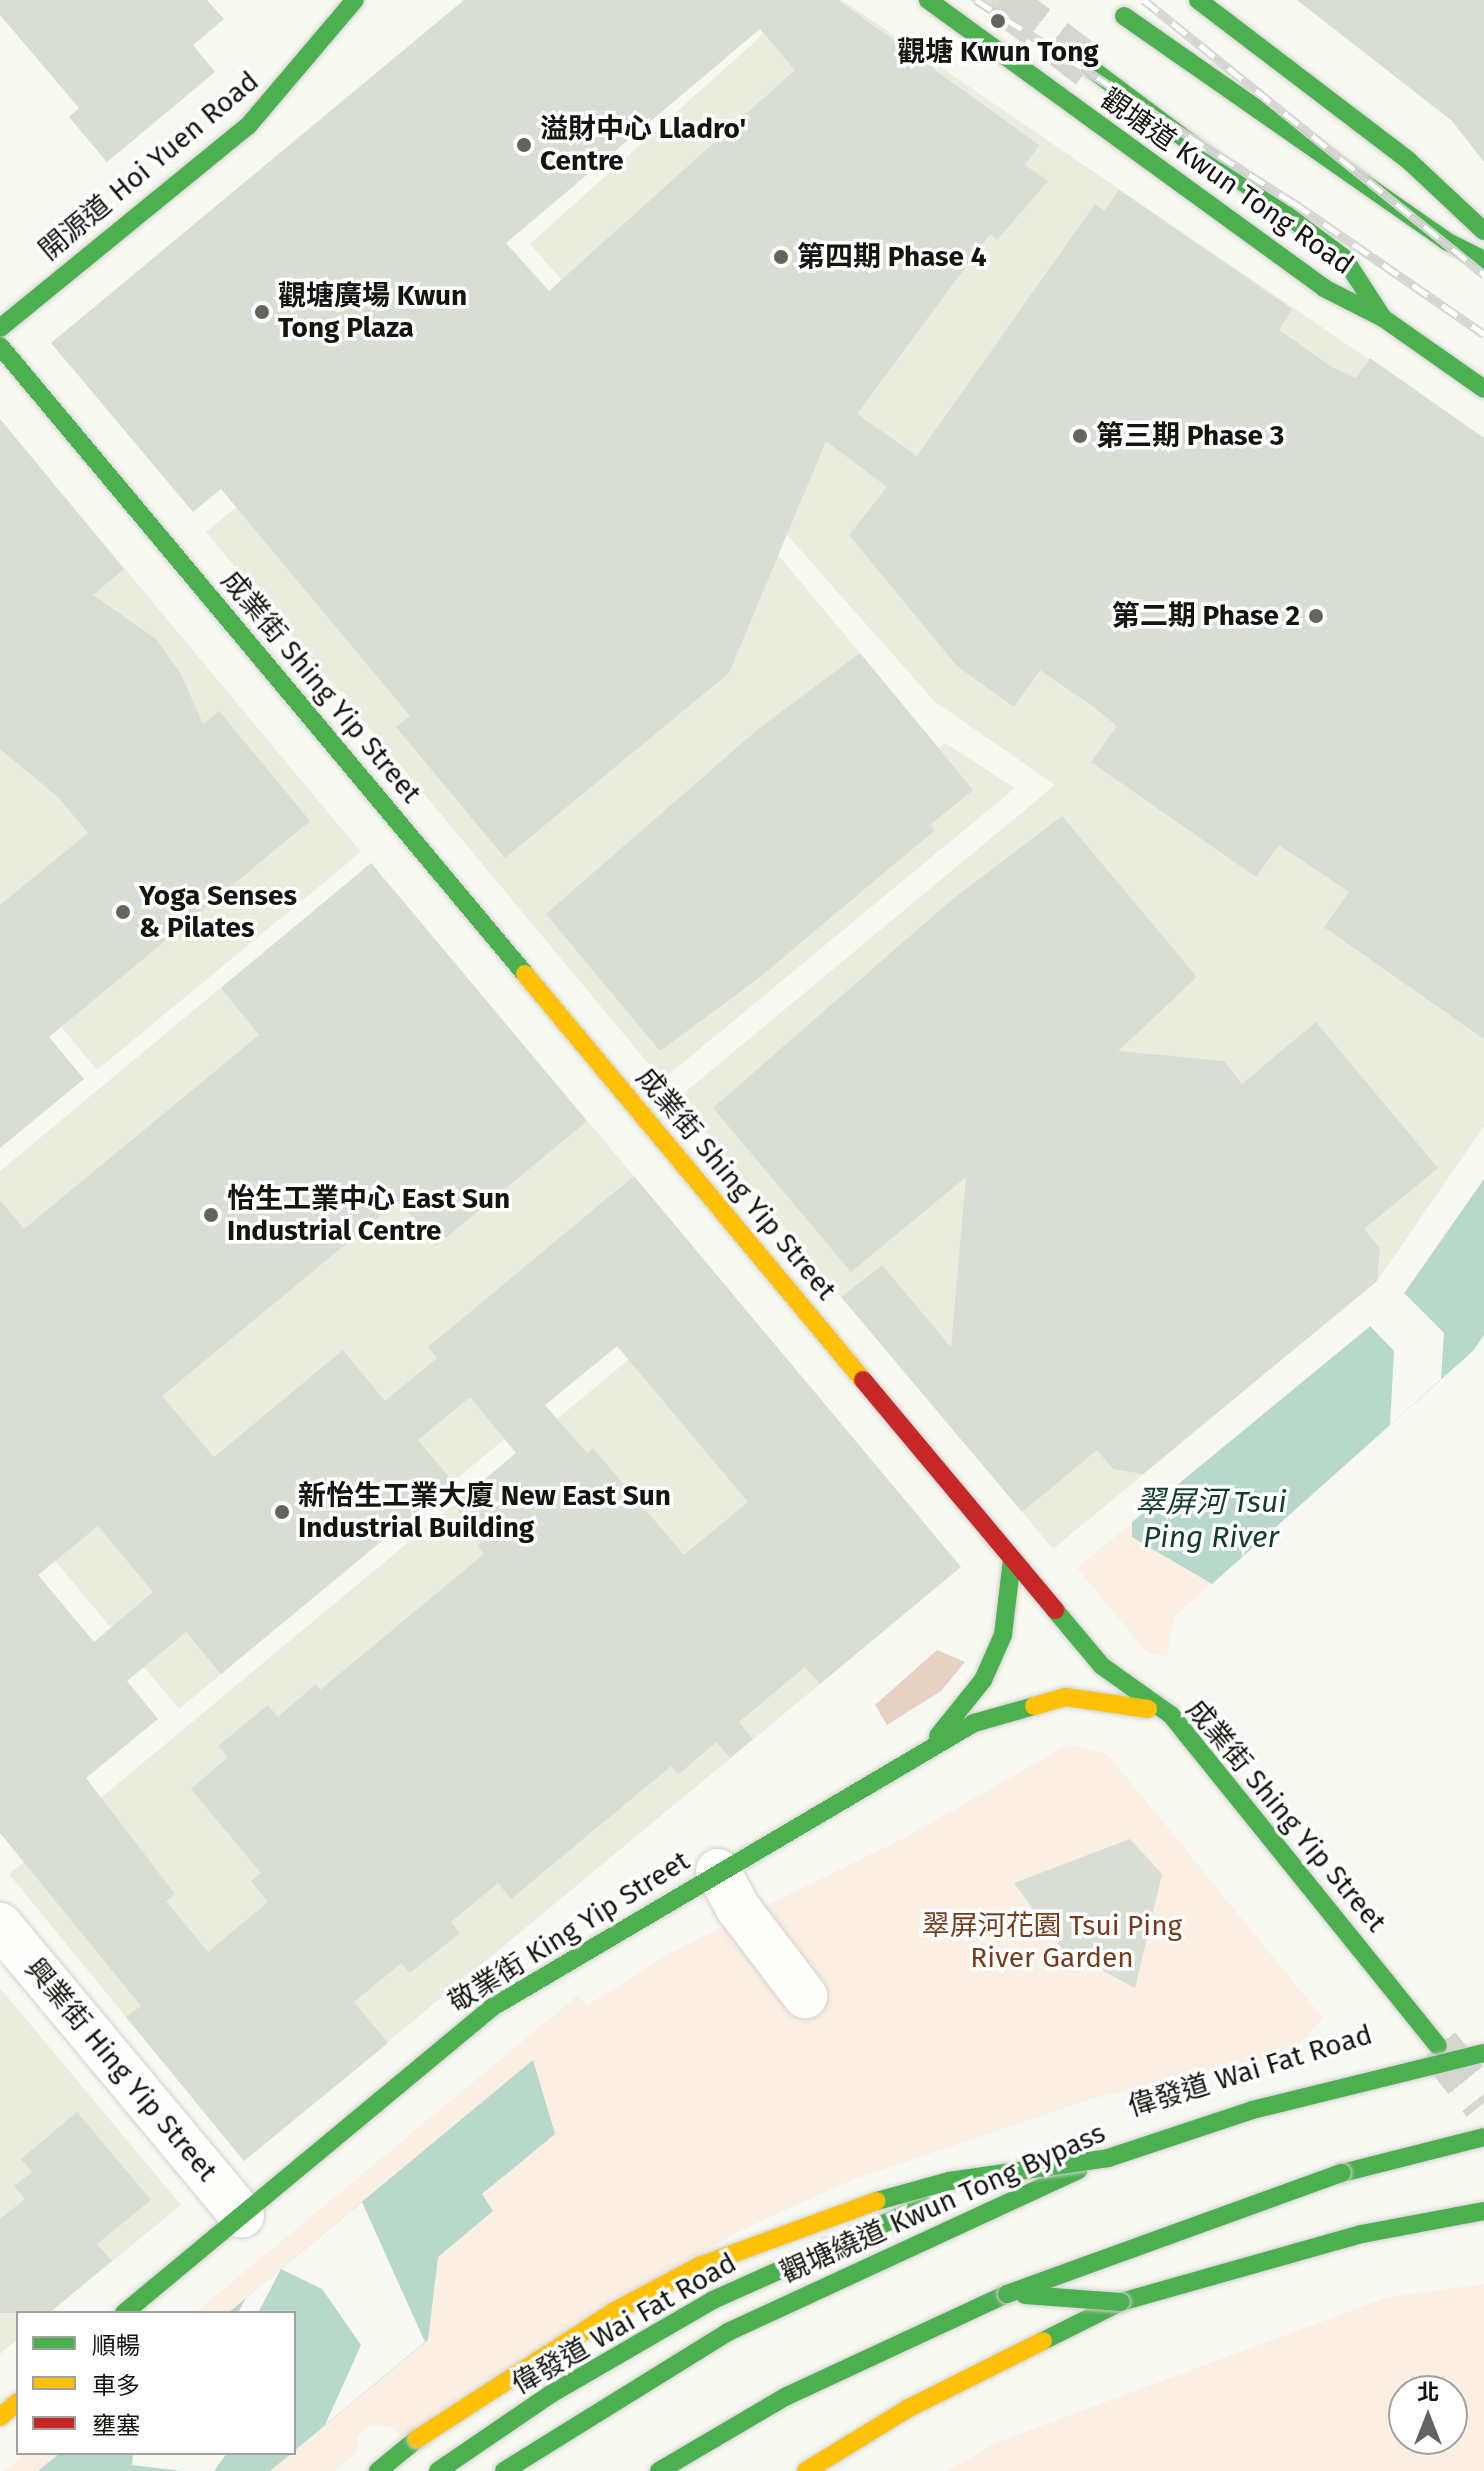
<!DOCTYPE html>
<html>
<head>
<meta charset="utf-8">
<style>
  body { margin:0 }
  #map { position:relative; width:1484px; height:2471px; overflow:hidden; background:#f7f8f1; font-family:"Fira Sans","Noto Sans TC",sans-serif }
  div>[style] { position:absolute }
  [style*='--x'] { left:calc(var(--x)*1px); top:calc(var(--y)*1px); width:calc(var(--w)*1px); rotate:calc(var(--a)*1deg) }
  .built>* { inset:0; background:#eaecdd }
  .green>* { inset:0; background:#fbeee3 }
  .forest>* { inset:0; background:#e6d1c2 }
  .water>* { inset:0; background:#b7d8ca }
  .pier>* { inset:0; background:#f7f8f1 }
  .building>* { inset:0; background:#d8ded4 }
  .secondary-tunnel>* { height:44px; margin-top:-22px; transform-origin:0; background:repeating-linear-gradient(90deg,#d5d6cf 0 44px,transparent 0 66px) }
  .highway-tunnel>* { height:44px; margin-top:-22px; transform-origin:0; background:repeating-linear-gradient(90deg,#d5d6cf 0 44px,transparent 0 66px) }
  .roads { filter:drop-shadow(0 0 2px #d1d2cd) drop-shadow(0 0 2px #d1d2cd) }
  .street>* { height:44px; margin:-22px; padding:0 22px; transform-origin:22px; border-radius:22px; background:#fefefd }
  .fast>* { height:18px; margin:-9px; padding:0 9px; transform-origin:9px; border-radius:9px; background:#4caf50 }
  .slow>* { height:18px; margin:-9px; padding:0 9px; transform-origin:9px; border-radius:9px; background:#ffc107 }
  .jam>* { height:18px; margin:-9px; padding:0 9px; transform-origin:9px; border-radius:9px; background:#c62828 }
  .rail>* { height:9px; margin-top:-4.5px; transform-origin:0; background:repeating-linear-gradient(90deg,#fff 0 18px,#d5d5d3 0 36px); box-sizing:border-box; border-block:2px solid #d5d5d3 }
  .bridges { filter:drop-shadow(0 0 2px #d1d2cf) drop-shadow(0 0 2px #d1d2cf) }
  .fast-bridge>* { height:18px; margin:-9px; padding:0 9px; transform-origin:9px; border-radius:9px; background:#4caf50 }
  .slow-bridge>* { height:18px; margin:-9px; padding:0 9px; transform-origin:9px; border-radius:9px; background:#ffc107 }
  .dots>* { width:22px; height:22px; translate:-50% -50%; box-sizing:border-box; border:4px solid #fff; border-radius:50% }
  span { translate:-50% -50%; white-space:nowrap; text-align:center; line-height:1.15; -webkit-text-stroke:7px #fff; paint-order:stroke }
  .poi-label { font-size:28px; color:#141410; font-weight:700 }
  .left { translate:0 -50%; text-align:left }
  .right { translate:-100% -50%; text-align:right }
  .street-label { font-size:28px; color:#141410 }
  .park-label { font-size:28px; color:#723e1f }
  .water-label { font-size:30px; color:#123c31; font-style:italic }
  .legend { position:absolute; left:16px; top:2311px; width:280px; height:144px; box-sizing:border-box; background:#fff; border:2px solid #a1a19f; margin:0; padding:10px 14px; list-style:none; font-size:24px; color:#141410 }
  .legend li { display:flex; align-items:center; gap:16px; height:40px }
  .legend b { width:40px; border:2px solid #a1a19f }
  .north { position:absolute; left:1388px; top:2375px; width:80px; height:80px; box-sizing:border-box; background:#fff; border:2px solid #a1a19f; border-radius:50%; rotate:0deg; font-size:22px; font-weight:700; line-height:32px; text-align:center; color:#141410 }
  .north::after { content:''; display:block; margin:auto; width:28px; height:36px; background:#63645f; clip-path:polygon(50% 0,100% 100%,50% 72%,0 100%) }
</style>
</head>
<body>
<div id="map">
  <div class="built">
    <i style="clip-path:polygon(801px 0,842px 0,1484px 438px,1484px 1126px,1377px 1281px,1053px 1549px,891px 1354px,882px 1265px,841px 1297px,678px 1098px,1055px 785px,934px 701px,530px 244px)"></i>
    <i style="clip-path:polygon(528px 268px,689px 448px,939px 748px,945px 743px,1015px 788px,662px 1080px,206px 532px)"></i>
    <i style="clip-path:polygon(0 419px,361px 852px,97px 1070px,0 953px)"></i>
    <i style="clip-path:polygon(371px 863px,711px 1268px,179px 1709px,0 1495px,0 1171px)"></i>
    <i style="clip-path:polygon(722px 1282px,842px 1425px,701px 1542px,820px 1684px,244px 2161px,9px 1874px)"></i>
    <i style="clip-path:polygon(0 1988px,181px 2205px,49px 2313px,18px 2313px,18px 2339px,0 2354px)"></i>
  </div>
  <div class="green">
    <i style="clip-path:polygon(1484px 1179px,1484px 1335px,1173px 1618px,1167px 1656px,1147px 1653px,1077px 1568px,1396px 1305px)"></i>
    <i style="clip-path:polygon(1069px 1744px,1106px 1754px,1119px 1768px,1323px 2018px,1288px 2055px,1094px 2098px,852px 2180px,735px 2233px,408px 2447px,391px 2427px,371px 2425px,358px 2436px,356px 2453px,335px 2471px,5px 2471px,26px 2453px,294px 2453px,294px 2313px,195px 2313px,578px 1995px,588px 2005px,670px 1953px,906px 1837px)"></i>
    <i style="clip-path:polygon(evenodd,1484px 2284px,1484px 2471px,948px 2471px,995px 2443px,1388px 2297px,1484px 2284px,1404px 2391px,1452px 2391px,1452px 2439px,1404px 2439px,1404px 2391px)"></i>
  </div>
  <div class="forest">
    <i style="clip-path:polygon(937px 1650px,965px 1662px,941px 1691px,887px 1725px,875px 1705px)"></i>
  </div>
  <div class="water">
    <i style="clip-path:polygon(1484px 1179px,1484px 1335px,1473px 1351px,1212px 1584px,1132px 1537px,1132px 1522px,1396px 1305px)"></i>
    <i style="clip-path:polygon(533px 2060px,555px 2134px,482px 2194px,493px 2211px,438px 2257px,428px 2340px,294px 2451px,294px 2313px,228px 2313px)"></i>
    <i style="clip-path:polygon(60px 2453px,292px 2453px,270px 2471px,38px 2471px)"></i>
  </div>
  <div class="pier">
    <i style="clip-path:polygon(1404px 1293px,1444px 1333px,1441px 1379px,1390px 1425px,1394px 1351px,1370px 1326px)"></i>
    <i style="clip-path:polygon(362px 2202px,425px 2342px,325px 2425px,361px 2345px,322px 2289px,281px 2269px,258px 2313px,238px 2313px,246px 2298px)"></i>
    <i style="clip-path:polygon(133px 2453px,227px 2453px,214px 2471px,182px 2471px,132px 2465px)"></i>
  </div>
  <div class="building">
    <i style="clip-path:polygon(0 0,207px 0,224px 19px,193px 45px,215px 72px,107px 162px,69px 117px,79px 108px,0 15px)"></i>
    <i style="clip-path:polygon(evenodd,464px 0,838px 0,1039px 145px,1025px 165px,1048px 181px,997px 240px,990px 234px,857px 414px,917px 456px,1095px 204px,1104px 211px,1119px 190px,1292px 309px,1279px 330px,1332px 367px,1356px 378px,1370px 358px,1484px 438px,1484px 1039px,1324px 927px,1349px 892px,1279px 845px,1256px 877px,1091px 762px,1117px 726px,1095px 708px,1040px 670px,1014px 707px,957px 666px,849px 535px,887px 487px,826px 441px,729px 673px,505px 858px,396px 727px,410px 716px,221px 489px,193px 512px,51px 343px,464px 0,760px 29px,795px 70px,549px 291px,506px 243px,760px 29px)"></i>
    <i style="clip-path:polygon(970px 0,1036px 0,1013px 31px)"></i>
    <i style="clip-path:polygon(1297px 0,1484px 0,1484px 162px,1452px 121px)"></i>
    <i style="clip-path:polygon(0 419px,124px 569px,93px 595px,156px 639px,181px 674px,203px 724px,219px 711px,310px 821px,49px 1037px,84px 1079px,0 1148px,0 905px,88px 833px,58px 797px,0 749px)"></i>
    <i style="clip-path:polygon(860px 653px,973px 790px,930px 825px,935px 830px,760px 977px,660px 1051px,546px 914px,757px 730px)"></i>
    <i style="clip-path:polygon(1062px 816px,1197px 977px,1118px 1051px,1224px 1061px,1242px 1084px,1316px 1022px,1438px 1168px,1364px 1229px,1380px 1248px,1377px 1281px,1143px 1474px,1113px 1469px,1097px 1450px,1022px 1512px,841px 1297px,882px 1265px,951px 1347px,966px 1177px,851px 1272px,713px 1108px,949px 902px)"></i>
    <i style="clip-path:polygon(evenodd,371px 863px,587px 1121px,436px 1246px,398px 1201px,162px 1396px,214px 1457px,343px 1350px,385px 1401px,437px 1358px,428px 1347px,634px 1176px,961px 1567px,820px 1684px,805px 1667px,739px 1722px,753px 1739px,730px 1758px,716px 1742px,678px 1775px,671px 1766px,511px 1899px,498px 1883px,451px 1922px,460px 1933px,410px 1973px,401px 1963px,354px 2002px,388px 2043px,244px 2161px,126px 2017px,141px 2006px,0 1833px,0 1200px,24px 1229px,259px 1035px,221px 988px,371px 863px,617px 1346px,748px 1502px,684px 1555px,593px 1448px,587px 1453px,545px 1405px,617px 1346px,371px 863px,470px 1397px,516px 1453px,454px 1505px,483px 1541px,477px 1546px,484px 1554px,320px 1690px,316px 1684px,278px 1717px,268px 1705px,218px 1746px,228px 1757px,191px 1789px,261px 1873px,251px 1881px,268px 1902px,208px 1952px,166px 1901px,175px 1894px,86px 1778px,158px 1719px,127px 1681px,186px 1632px,221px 1674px,453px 1482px,418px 1440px,470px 1397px,371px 863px,98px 1526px,153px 1592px,94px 1642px,38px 1575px,98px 1526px)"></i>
    <i style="clip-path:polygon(1130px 1839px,1162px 1874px,1135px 1988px,1062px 1949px,1014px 1883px)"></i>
    <i style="clip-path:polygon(77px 2112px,151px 2200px,97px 2244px,112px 2261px,49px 2313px,0 2313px,0 2219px,25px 2199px,14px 2186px,32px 2172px,21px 2159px)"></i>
  </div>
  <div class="secondary-tunnel">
    <i style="--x:1438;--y:2046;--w:73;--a:51.1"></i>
  </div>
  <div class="highway-tunnel">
    <i style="--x:1002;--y:0;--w:115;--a:37.6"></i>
  </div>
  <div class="roads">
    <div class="street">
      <i style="--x:718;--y:1871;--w:42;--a:61.6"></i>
      <i style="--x:738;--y:1908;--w:111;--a:52.7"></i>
      <i style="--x:0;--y:1925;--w:378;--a:50.2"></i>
    </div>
    <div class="fast">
      <i style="--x:928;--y:0;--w:490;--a:36"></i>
      <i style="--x:1324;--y:288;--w:66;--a:27"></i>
      <i style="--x:1198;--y:0;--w:264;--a:37.3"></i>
      <i style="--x:1408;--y:160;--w:104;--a:43.1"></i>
      <i style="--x:1124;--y:16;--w:393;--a:34.9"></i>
      <i style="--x:1446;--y:241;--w:42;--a:26.6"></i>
      <i style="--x:1093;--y:70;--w:314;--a:36.8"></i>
      <i style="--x:1344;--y:258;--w:72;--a:57"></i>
      <i style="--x:1383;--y:318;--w:123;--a:35.1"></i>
      <i style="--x:0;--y:328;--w:320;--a:-39.2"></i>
      <i style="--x:248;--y:126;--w:165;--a:-49.7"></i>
      <i style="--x:0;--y:346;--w:819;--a:50.1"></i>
      <i style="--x:1055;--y:1610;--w:73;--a:50"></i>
      <i style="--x:1102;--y:1666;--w:85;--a:35.4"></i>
      <i style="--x:1171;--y:1715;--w:425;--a:51.1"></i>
      <i style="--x:938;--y:1736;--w:72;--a:-51.2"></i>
      <i style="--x:983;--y:1680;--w:49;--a:-66"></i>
      <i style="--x:1003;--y:1635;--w:77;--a:-83.2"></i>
      <i style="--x:1342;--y:2173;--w:146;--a:-14.2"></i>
      <i style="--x:124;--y:2313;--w:477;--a:-39.7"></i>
      <i style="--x:491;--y:2008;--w:561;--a:-30.54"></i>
      <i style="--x:974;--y:1723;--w:62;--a:-15.8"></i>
      <i style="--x:1043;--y:2341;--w:87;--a:-26.6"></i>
      <i style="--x:1121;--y:2302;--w:250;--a:-15.8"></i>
      <i style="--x:1362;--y:2234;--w:124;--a:-10.7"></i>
      <i style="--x:378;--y:2471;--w:50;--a:-39.4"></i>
      <i style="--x:438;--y:2471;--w:137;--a:-34.3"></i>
      <i style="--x:551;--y:2394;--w:187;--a:-30.1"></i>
      <i style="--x:713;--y:2300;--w:232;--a:-24.1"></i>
      <i style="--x:504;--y:2471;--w:264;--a:-31.8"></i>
      <i style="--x:728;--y:2332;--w:386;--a:-24.8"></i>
      <i style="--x:659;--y:2471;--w:148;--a:-30.4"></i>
      <i style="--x:787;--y:2396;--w:242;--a:-24.9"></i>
    </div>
    <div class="slow">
      <i style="--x:525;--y:974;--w:528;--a:50.22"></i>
      <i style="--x:1034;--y:1706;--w:33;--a:-16"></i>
      <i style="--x:1066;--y:1697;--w:83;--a:8.3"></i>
      <i style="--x:0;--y:2417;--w:23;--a:-40"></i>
      <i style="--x:806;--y:2471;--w:119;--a:-31.5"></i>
      <i style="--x:907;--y:2409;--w:152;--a:-26.6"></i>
    </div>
    <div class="jam">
      <i style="--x:863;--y:1380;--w:300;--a:50.1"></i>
    </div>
  </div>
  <div class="rail">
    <i style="--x:976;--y:0;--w:377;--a:32.6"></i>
    <i style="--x:1294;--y:203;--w:231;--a:34.6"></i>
    <i style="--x:1144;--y:0;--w:437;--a:38.9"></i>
  </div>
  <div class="bridges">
    <div class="fast-bridge">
      <i style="--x:877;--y:2201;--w:75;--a:-15.5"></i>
      <i style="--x:949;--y:2181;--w:161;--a:-8.2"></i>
      <i style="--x:1108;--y:2158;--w:152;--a:-18.4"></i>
      <i style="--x:1252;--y:2110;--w:239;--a:-13.8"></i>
      <i style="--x:1007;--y:2294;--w:356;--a:-19.9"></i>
      <i style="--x:1025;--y:2295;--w:96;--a:4.2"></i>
    </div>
    <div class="slow-bridge">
      <i style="--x:417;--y:2439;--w:234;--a:-32.9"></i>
      <i style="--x:613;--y:2312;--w:98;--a:-28.1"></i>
      <i style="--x:699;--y:2266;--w:189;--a:-20.1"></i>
    </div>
  </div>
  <div class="dots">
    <i style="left:998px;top:21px;background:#63645f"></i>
    <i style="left:524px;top:145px;background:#63645f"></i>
    <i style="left:781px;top:257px;background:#63645f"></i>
    <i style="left:262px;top:312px;background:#63645f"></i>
    <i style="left:1080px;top:436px;background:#63645f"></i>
    <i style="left:1316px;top:616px;background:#63645f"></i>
    <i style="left:123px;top:912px;background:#63645f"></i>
    <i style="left:211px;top:1215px;background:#63645f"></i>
    <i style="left:282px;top:1512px;background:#63645f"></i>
  </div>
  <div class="poi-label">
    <span style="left:998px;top:52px">觀塘 Kwun Tong</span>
    <span class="left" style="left:540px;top:145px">溢財中心 Lladro'<br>Centre</span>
    <span class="left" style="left:797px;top:257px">第四期 Phase 4</span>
    <span class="left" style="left:278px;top:312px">觀塘廣場 Kwun<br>Tong Plaza</span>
    <span class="left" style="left:1096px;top:436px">第三期 Phase 3</span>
    <span class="right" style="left:1300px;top:616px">第二期 Phase 2</span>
    <span class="left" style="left:139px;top:912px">Yoga Senses<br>&amp; Pilates</span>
    <span class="left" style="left:227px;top:1215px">怡生工業中心 East Sun<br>Industrial Centre</span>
    <span class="left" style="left:298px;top:1512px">新怡生工業大廈 New East Sun<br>Industrial Building</span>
  </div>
  <div class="street-label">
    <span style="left:149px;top:166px;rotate:-40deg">開源道 Hoi Yuen Road</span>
    <span style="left:1227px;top:182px;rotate:35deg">觀塘道 Kwun Tong Road</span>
    <span style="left:321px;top:687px;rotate:50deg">成業街 Shing Yip Street</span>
    <span style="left:736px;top:1184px;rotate:50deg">成業街 Shing Yip Street</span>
    <span style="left:1286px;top:1816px;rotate:50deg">成業街 Shing Yip Street</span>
    <span style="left:569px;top:1932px;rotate:-32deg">敬業街 King Yip Street</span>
    <span style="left:121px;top:2070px;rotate:50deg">興業街 Hing Yip Street</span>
    <span style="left:1250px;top:2071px;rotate:-17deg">偉發道 Wai Fat Road</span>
    <span style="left:943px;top:2203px;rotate:-24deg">觀塘繞道 Kwun Tong Bypass</span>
    <span style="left:624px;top:2324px;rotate:-30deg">偉發道 Wai Fat Road</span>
  </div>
  <div class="park-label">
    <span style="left:1052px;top:1942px">翠屏河花園 Tsui Ping<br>River Garden</span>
  </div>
  <div class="water-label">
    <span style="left:1211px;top:1519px">翠屏河 Tsui<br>Ping River</span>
  </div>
  <ul class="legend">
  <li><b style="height:10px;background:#4caf50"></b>順暢</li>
  <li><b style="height:10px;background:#ffc107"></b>車多</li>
  <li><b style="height:10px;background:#c62828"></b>壅塞</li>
  </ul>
  <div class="north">北</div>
</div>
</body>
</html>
